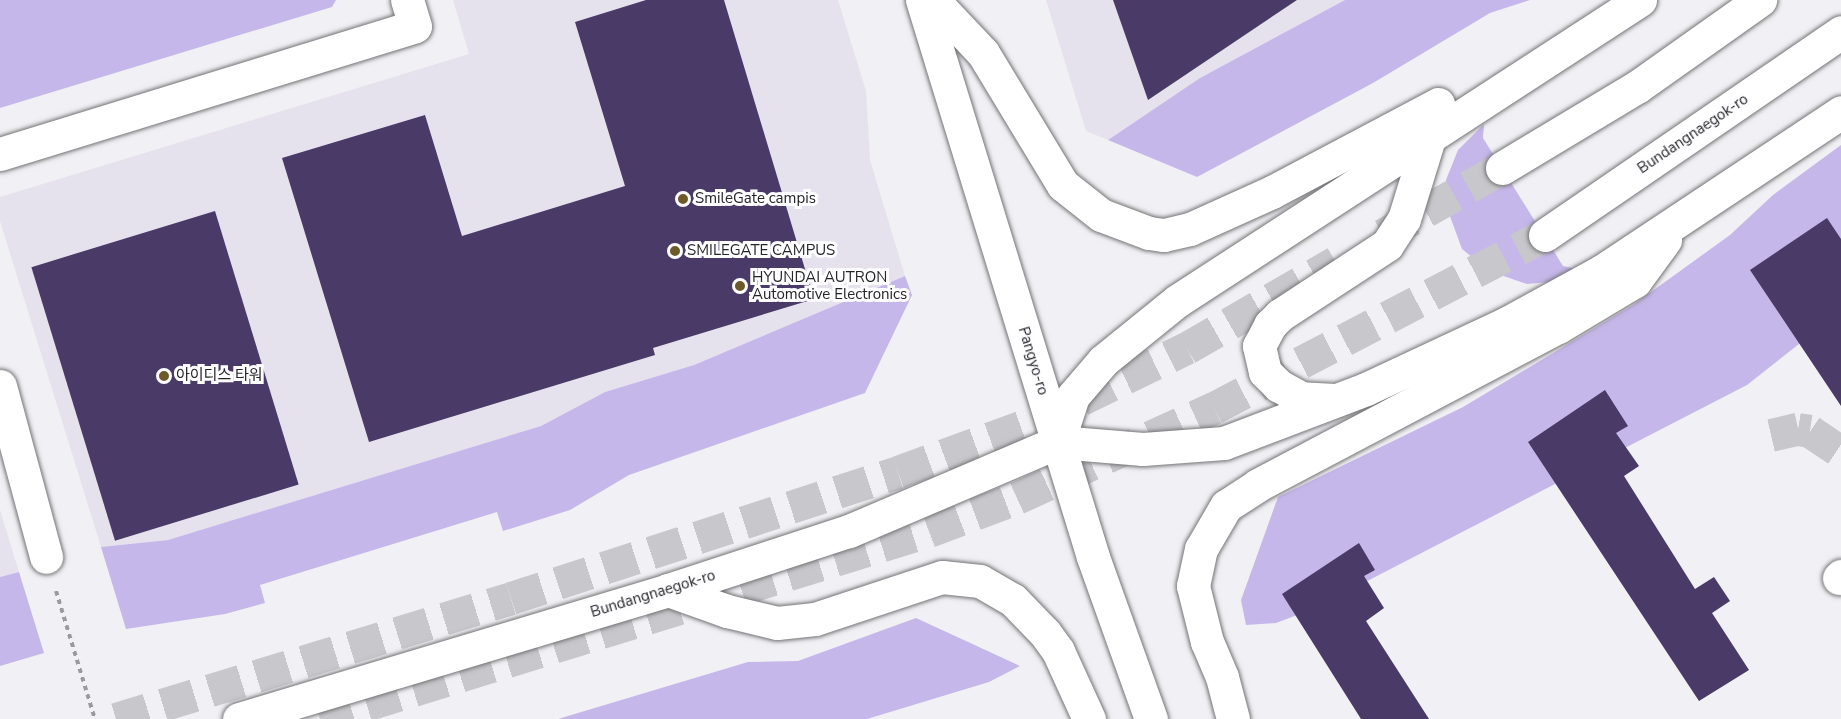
<!DOCTYPE html>
<html>
<head>
<meta charset="utf-8">
<style>
  body { margin:0 }
  #map { position:relative; width:1841px; height:719px; overflow:hidden; background:#f1f0f4; font-family:"Nunito Sans","Noto Sans KR",sans-serif }
  div>[style] { position:absolute }
  [style*='--x'] { left:calc(var(--x)*1px); top:calc(var(--y)*1px); width:calc(var(--w)*1px); rotate:calc(var(--a)*1deg) }
  .built>* { inset:0; background:#e5e2ed }
  .green>* { inset:0; background:#c6b7ea }
  .building>* { inset:0; background:#4a3a68; transform-origin:0 0 }
  .minor-tunnel>* { height:33px; margin-top:-16.5px; transform-origin:0; background:repeating-linear-gradient(90deg,#c8c7cb 0 33px,transparent 0 49px) }
  .highway-tunnel>* { height:33px; margin-top:-16.5px; transform-origin:0; background:repeating-linear-gradient(90deg,#c8c7cb 0 33px,transparent 0 49px) }
  .path>* { height:4px; margin-top:-2px; transform-origin:0; background:repeating-linear-gradient(90deg,#9a999c 0 4.5px,transparent 0 9px) }
  .roads { filter:drop-shadow(0 0 2px #747477) drop-shadow(0 0 2px #747477) }
  .minor>* { height:33px; margin:-16.5px; padding:0 16.5px; transform-origin:16.5px; border-radius:16.5px; background:#fff }
  .major>* { height:33px; margin:-16.5px; padding:0 16.5px; transform-origin:16.5px; border-radius:16.5px; background:#fff }
  .highway>* { height:33px; margin:-16.5px; padding:0 16.5px; transform-origin:16.5px; border-radius:16.5px; background:#fff }
  .dots>* { width:16px; height:16px; translate:-50% -50%; box-sizing:border-box; border:3px solid #fefdff; border-radius:50% }
  span { translate:-50% -50%; white-space:nowrap; text-align:center; line-height:1.15; -webkit-text-stroke:6px #fefdff; paint-order:stroke }
  .street-label { font-size:15px; color:#252426 }
  .poi-label { font-size:15px; color:#252426 }
  .left { translate:0 -50%; text-align:left }
</style>
</head>
<body>
<div id="map">
  <div class="built">
    <i style="clip-path:polygon(453px 0,838px 0,866px 91px,870px 160px,905px 276px,694px 365px,605px 392px,541px 426px,168px 540px,101px 547px,0 221px,0 197px,469px 54px)"></i>
    <i style="clip-path:polygon(1046px 0,1345px 0,1200px 78px,1108px 140px,1086px 131px)"></i>
    <i style="clip-path:polygon(0 510px,19px 572px,0 577px)"></i>
  </div>
  <div class="green">
    <i style="clip-path:polygon(0 0,336px 0,332px 7px,0 108px)"></i>
    <i style="clip-path:polygon(1345px 0,1530px 0,1490px 13px,1373px 83px,1197px 177px,1108px 140px,1200px 78px)"></i>
    <i style="clip-path:polygon(1484px 124px,1483px 138px,1563px 266px,1576px 269px,1550px 282px,1527px 284px,1489px 271px,1462px 249px,1447px 208px,1446px 180px,1458px 150px)"></i>
    <i style="clip-path:polygon(1841px 145px,1841px 311px,1747px 385px,1313px 609px,1276px 623px,1246px 625px,1241px 600px,1278px 497px,1463px 407px,1633px 305px,1730px 235px,1773px 195px)"></i>
    <i style="clip-path:polygon(905px 276px,912px 295px,865px 393px,629px 475px,570px 510px,503px 531px,497px 512px,260px 585px,265px 603px,225px 614px,126px 629px,101px 547px,168px 540px,541px 426px,605px 392px,694px 365px)"></i>
    <i style="clip-path:polygon(19px 572px,44px 653px,0 666px,0 577px)"></i>
    <i style="clip-path:polygon(916px 618px,1020px 666px,989px 682px,867px 719px,558px 719px,748px 662px,798px 661px)"></i>
  </div>
  <div class="building">
    <i style="clip-path:polygon(646px 0,724px 0,814px 299px,653px 348px,655px 355px,369px 442px,282px 158px,425px 115px,462px 236px,625px 186px,575px 22px)"></i>
    <i style="clip-path:polygon(1113px 0,1297px 0,1148px 100px)"></i>
    <i style="left:215px;top:211px;width:286px;height:192px;rotate:73deg"></i>
    <i style="clip-path:polygon(1827px 218px,1841px 239px,1841px 406px,1750px 270px)"></i>
    <i style="clip-path:polygon(1605px 390px,1628px 426px,1616px 433px,1639px 466px,1624px 476px,1695px 589px,1714px 577px,1730px 601px,1712px 613px,1749px 670px,1699px 701px,1528px 442px)"></i>
    <i style="clip-path:polygon(1359px 543px,1375px 570px,1364px 576px,1384px 608px,1366px 621px,1429px 719px,1361px 719px,1282px 594px)"></i>
  </div>
  <div class="minor-tunnel">
    <i style="--x:1771;--y:435;--w:28;--a:-13"></i>
    <i style="--x:1798;--y:429;--w:12;--a:9"></i>
    <i style="--x:1810;--y:431;--w:37;--a:34"></i>
  </div>
  <div class="highway-tunnel">
    <i style="--x:1383;--y:235;--w:137;--a:-29.4"></i>
    <i style="--x:116;--y:719;--w:413;--a:-17"></i>
    <i style="--x:511;--y:598;--w:407;--a:-18"></i>
    <i style="--x:898;--y:472;--w:148;--a:-20.1"></i>
    <i style="--x:1037;--y:421;--w:167;--a:-26"></i>
    <i style="--x:1187;--y:348;--w:172;--a:-30"></i>
    <i style="--x:320;--y:719;--w:637;--a:-17.16"></i>
    <i style="--x:929;--y:531;--w:94;--a:-20.6"></i>
    <i style="--x:1017;--y:498;--w:217;--a:-24.6"></i>
    <i style="--x:1214;--y:408;--w:373;--a:-27.6"></i>
  </div>
  <div class="path">
    <i style="--x:56;--y:591;--w:134;--a:73.1"></i>
  </div>
  <div class="roads">
    <div class="minor">
      <i style="--x:0;--y:154;--w:434;--a:-17.1"></i>
      <i style="--x:415;--y:26;--w:27;--a:-107"></i>
      <i style="--x:0;--y:386;--w:177;--a:74.9"></i>
      <i style="--x:1839;--y:578;--w:3;--a:-45"></i>
    </div>
    <div class="major">
      <i style="--x:922;--y:0;--w:583;--a:72.93"></i>
      <i style="--x:1093;--y:557;--w:172;--a:70.3"></i>
      <i style="--x:668;--y:590;--w:63;--a:19.6"></i>
      <i style="--x:727;--y:611;--w:51;--a:13.5"></i>
      <i style="--x:777;--y:623;--w:38;--a:-6"></i>
      <i style="--x:815;--y:619;--w:134;--a:-18.3"></i>
      <i style="--x:942;--y:577;--w:38;--a:6"></i>
      <i style="--x:980;--y:581;--w:38;--a:30"></i>
      <i style="--x:1013;--y:600;--w:46;--a:45.9"></i>
      <i style="--x:1045;--y:633;--w:22;--a:54"></i>
      <i style="--x:1058;--y:651;--w:75;--a:65.5"></i>
      <i style="--x:239;--y:719;--w:448;--a:-16.7"></i>
      <i style="--x:668;--y:590;--w:190;--a:-18.1"></i>
      <i style="--x:849;--y:531;--w:227;--a:-23.1"></i>
    </div>
    <div class="highway">
      <i style="--x:933;--y:0;--w:73;--a:46.7"></i>
      <i style="--x:983;--y:53;--w:154;--a:58.8"></i>
      <i style="--x:1063;--y:185;--w:48;--a:38.3"></i>
      <i style="--x:1101;--y:215;--w:51;--a:20.6"></i>
      <i style="--x:1149;--y:233;--w:15;--a:8"></i>
      <i style="--x:1164;--y:235;--w:27;--a:-13"></i>
      <i style="--x:1190;--y:229;--w:90;--a:-24.3"></i>
      <i style="--x:1272;--y:192;--w:188;--a:-27.9"></i>
      <i style="--x:1640;--y:0;--w:552;--a:146.97"></i>
      <i style="--x:1177;--y:301;--w:95;--a:141"></i>
      <i style="--x:1103;--y:361;--w:46;--a:130.6"></i>
      <i style="--x:1073;--y:396;--w:48;--a:108.1"></i>
      <i style="--x:1058;--y:442;--w:85;--a:4.7"></i>
      <i style="--x:1143;--y:449;--w:81;--a:-4.2"></i>
      <i style="--x:1224;--y:443;--w:152;--a:-20.8"></i>
      <i style="--x:1366;--y:389;--w:156;--a:-25.1"></i>
      <i style="--x:1507;--y:323;--w:108;--a:-28.7"></i>
      <i style="--x:1602;--y:271;--w:287;--a:-33.6"></i>
      <i style="--x:1502;--y:168;--w:157;--a:-31"></i>
      <i style="--x:1637;--y:87;--w:151;--a:-35.3"></i>
      <i style="--x:1545;--y:235;--w:359;--a:-34.4"></i>
      <i style="--x:1335;--y:400;--w:34;--a:-177"></i>
      <i style="--x:1301;--y:398;--w:25;--a:-151"></i>
      <i style="--x:1279;--y:386;--w:20;--a:-135"></i>
      <i style="--x:1265;--y:372;--w:27;--a:-103"></i>
      <i style="--x:1259;--y:346;--w:24;--a:-62"></i>
      <i style="--x:1270;--y:325;--w:14;--a:-45"></i>
      <i style="--x:1280;--y:315;--w:128;--a:-33.2"></i>
      <i style="--x:1387;--y:245;--w:31;--a:-57"></i>
      <i style="--x:1404;--y:219;--w:91;--a:-72.8"></i>
      <i style="--x:1233;--y:719;--w:43;--a:-104.7"></i>
      <i style="--x:1222;--y:677;--w:38;--a:-113"></i>
      <i style="--x:1207;--y:642;--w:58;--a:-104"></i>
      <i style="--x:1193;--y:586;--w:38;--a:-78"></i>
      <i style="--x:1201;--y:549;--w:50;--a:-59.8"></i>
      <i style="--x:1226;--y:506;--w:38;--a:-33"></i>
      <i style="--x:1258;--y:485;--w:339;--a:-27.8"></i>
      <i style="--x:1558;--y:327;--w:90;--a:-30.9"></i>
      <i style="--x:1635;--y:281;--w:51;--a:-53.8"></i>
    </div>
  </div>
  <div class="dots">
    <i style="left:683px;top:199px;background:#6e5a29"></i>
    <i style="left:675px;top:251px;background:#6e5a29"></i>
    <i style="left:740px;top:286px;background:#6e5a29"></i>
    <i style="left:164px;top:376px;background:#6e5a29"></i>
  </div>
  <div class="street-label">
    <span style="left:1693px;top:134px;rotate:-34deg">Bundangnaegok-ro</span>
    <span style="left:1033px;top:361px;rotate:73deg">Pangyo-ro</span>
    <span style="left:653px;top:594px;rotate:-17deg">Bundangnaegok-ro</span>
  </div>
  <div class="poi-label">
    <span class="left" style="left:695px;top:199px">SmileGate campis</span>
    <span class="left" style="left:687px;top:251px">SMILEGATE CAMPUS</span>
    <span class="left" style="left:752px;top:286px">HYUNDAI AUTRON<br>Automotive Electronics</span>
    <span class="left" style="left:176px;top:376px">아이디스 타워</span>
  </div>
</div>
</body>
</html>
